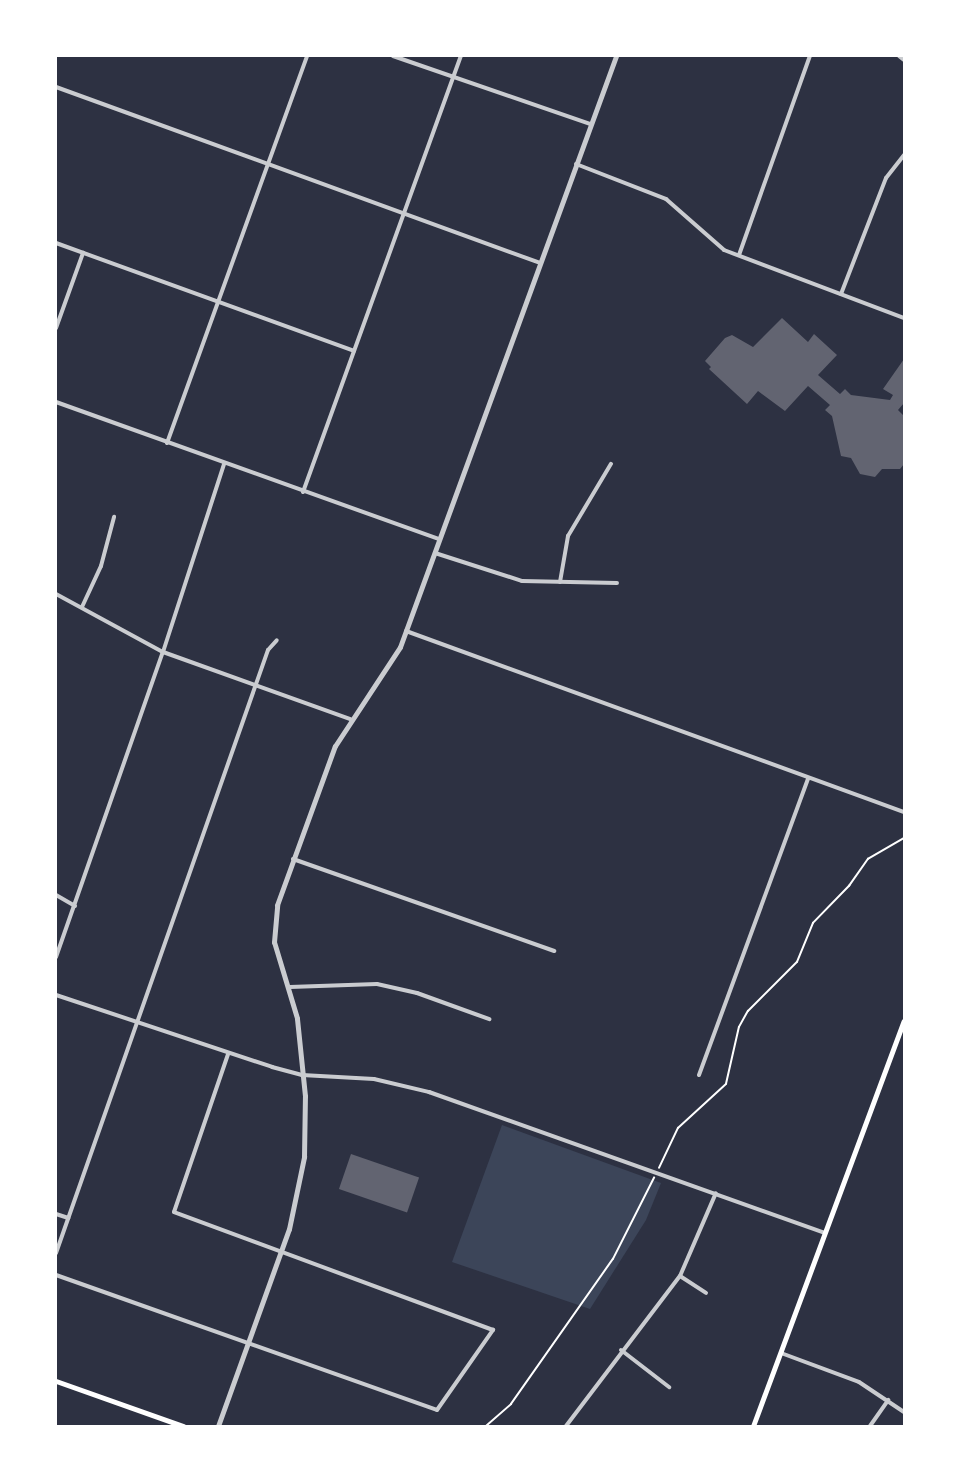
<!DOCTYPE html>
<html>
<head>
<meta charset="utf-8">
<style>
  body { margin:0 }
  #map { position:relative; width:960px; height:1482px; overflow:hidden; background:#2d3142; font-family:"Roboto Condensed",sans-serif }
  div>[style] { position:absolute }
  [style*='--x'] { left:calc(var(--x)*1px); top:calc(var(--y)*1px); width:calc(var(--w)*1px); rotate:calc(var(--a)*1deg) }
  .green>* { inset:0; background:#3c4559 }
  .building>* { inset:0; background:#626471; transform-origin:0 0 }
  .path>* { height:1.5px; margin:-0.75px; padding:0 0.75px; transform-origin:0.75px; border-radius:0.75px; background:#fff }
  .minor>* { height:4px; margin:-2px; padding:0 2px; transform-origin:2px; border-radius:2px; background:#caccd0 }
  .tertiary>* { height:5px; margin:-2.5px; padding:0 2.5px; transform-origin:2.5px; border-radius:2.5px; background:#caccd0 }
  .secondary>* { height:5px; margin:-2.5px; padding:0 2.5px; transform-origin:2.5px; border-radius:2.5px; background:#fff }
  span { translate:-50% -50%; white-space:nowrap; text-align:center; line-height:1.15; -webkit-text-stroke:4.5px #fff; paint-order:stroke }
  .frame { position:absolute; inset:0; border:57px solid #fff; pointer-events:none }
</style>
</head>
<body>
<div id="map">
  <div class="green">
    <i style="clip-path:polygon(502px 1125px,661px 1183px,646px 1220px,590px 1309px,452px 1262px)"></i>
  </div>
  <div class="building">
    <i style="clip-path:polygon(782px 318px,808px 342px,814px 334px,837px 355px,818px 375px,840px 394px,845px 389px,851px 395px,890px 400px,893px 395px,883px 389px,904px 359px,904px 403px,898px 410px,904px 416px,904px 464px,900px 469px,882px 469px,875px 477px,860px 474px,851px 458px,841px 456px,832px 416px,825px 410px,830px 405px,808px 386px,785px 411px,758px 391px,747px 404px,709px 369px,711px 367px,705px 361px,725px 338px,732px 335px,753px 347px)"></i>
    <i style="left:351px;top:1154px;width:72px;height:37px;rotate:19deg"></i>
  </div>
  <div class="path">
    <i style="--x:659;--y:1168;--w:44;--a:-64.6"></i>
    <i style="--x:678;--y:1128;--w:65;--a:-42.5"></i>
    <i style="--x:726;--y:1084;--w:58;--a:-77.2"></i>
    <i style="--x:739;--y:1027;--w:18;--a:-61"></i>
    <i style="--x:748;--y:1011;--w:69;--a:-45"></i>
    <i style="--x:797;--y:962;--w:42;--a:-67.7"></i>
    <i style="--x:813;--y:923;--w:52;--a:-45.8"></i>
    <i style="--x:849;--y:886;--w:33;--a:-55"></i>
    <i style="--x:868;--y:859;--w:42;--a:-30.3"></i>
    <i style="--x:486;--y:1426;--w:33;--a:-41"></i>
    <i style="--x:511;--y:1404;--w:177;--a:-54.9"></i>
    <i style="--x:613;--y:1259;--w:91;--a:-63.2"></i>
  </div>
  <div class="minor">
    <i style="--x:393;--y:56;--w:209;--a:19"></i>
    <i style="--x:899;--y:56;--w:6;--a:39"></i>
    <i style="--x:56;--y:87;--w:515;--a:19.98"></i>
    <i style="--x:576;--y:164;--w:97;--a:21.3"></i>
    <i style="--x:666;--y:199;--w:77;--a:41.3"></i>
    <i style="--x:724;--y:250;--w:192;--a:20.7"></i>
    <i style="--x:56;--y:243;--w:317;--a:19.9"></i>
    <i style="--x:739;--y:255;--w:211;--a:-70.4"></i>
    <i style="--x:841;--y:294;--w:124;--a:-68.8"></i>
    <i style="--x:886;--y:178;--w:29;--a:-52"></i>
    <i style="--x:56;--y:328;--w:80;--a:-70.2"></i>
    <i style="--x:56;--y:402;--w:407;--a:19.7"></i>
    <i style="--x:167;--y:443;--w:412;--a:-70.1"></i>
    <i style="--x:303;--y:492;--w:464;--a:-70.1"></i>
    <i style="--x:435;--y:553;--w:91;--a:17.8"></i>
    <i style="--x:522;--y:581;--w:95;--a:1.2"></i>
    <i style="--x:560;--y:582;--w:47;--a:-80.1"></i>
    <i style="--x:568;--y:536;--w:84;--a:-59.2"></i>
    <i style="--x:56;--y:594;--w:122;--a:28.5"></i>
    <i style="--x:163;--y:652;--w:199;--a:19.7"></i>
    <i style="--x:82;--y:607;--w:45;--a:-65.1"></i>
    <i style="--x:101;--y:566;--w:51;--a:-75.1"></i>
    <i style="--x:406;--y:631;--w:530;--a:19.97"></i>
    <i style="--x:293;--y:859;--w:277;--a:19.4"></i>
    <i style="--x:56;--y:895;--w:22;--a:30"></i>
    <i style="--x:56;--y:957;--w:323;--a:-70.7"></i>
    <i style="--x:163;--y:652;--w:198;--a:-72"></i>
    <i style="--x:290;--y:987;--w:87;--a:-2"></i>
    <i style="--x:377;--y:984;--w:41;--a:12.7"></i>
    <i style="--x:417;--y:993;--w:77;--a:19.9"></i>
    <i style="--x:56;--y:995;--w:228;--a:18.4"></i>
    <i style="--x:272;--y:1067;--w:31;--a:15"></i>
    <i style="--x:302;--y:1075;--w:72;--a:3.2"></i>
    <i style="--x:374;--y:1079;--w:57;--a:13.3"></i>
    <i style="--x:429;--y:1092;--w:420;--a:19.6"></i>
    <i style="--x:699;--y:1075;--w:316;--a:-69.8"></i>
    <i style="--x:56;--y:1214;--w:13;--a:18"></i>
    <i style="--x:56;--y:1253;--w:639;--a:-70.63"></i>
    <i style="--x:268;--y:650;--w:13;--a:-48"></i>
    <i style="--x:56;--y:1275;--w:404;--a:19.5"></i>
    <i style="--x:437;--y:1410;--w:98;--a:-55"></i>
    <i style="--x:493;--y:1330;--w:340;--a:-159.7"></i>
    <i style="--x:174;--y:1212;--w:167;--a:-71.1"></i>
    <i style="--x:680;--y:1276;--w:31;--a:33"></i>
    <i style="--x:621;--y:1350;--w:61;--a:37.6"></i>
    <i style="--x:781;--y:1353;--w:83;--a:20.4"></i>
    <i style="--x:859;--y:1382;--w:54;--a:33.7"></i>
    <i style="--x:566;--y:1426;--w:188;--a:-52.8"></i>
    <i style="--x:680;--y:1276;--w:90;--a:-66.6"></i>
    <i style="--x:870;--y:1426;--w:32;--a:-55"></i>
  </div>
  <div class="tertiary">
    <i style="--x:218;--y:1426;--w:209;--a:-70.2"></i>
    <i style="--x:289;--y:1229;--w:74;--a:-78.2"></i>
    <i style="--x:304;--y:1157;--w:61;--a:-89.1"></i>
    <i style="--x:305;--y:1096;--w:78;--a:-95.9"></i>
    <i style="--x:297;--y:1018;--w:79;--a:-106.8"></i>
    <i style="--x:274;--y:942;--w:37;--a:-85"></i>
    <i style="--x:277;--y:905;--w:169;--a:-70"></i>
    <i style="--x:335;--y:746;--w:118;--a:-56.7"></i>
    <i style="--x:400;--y:647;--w:629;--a:-69.92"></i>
  </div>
  <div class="secondary">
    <i style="--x:56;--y:1381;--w:135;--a:19.5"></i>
    <i style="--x:753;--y:1426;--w:432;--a:-69.6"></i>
  </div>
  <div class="frame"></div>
</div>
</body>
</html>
